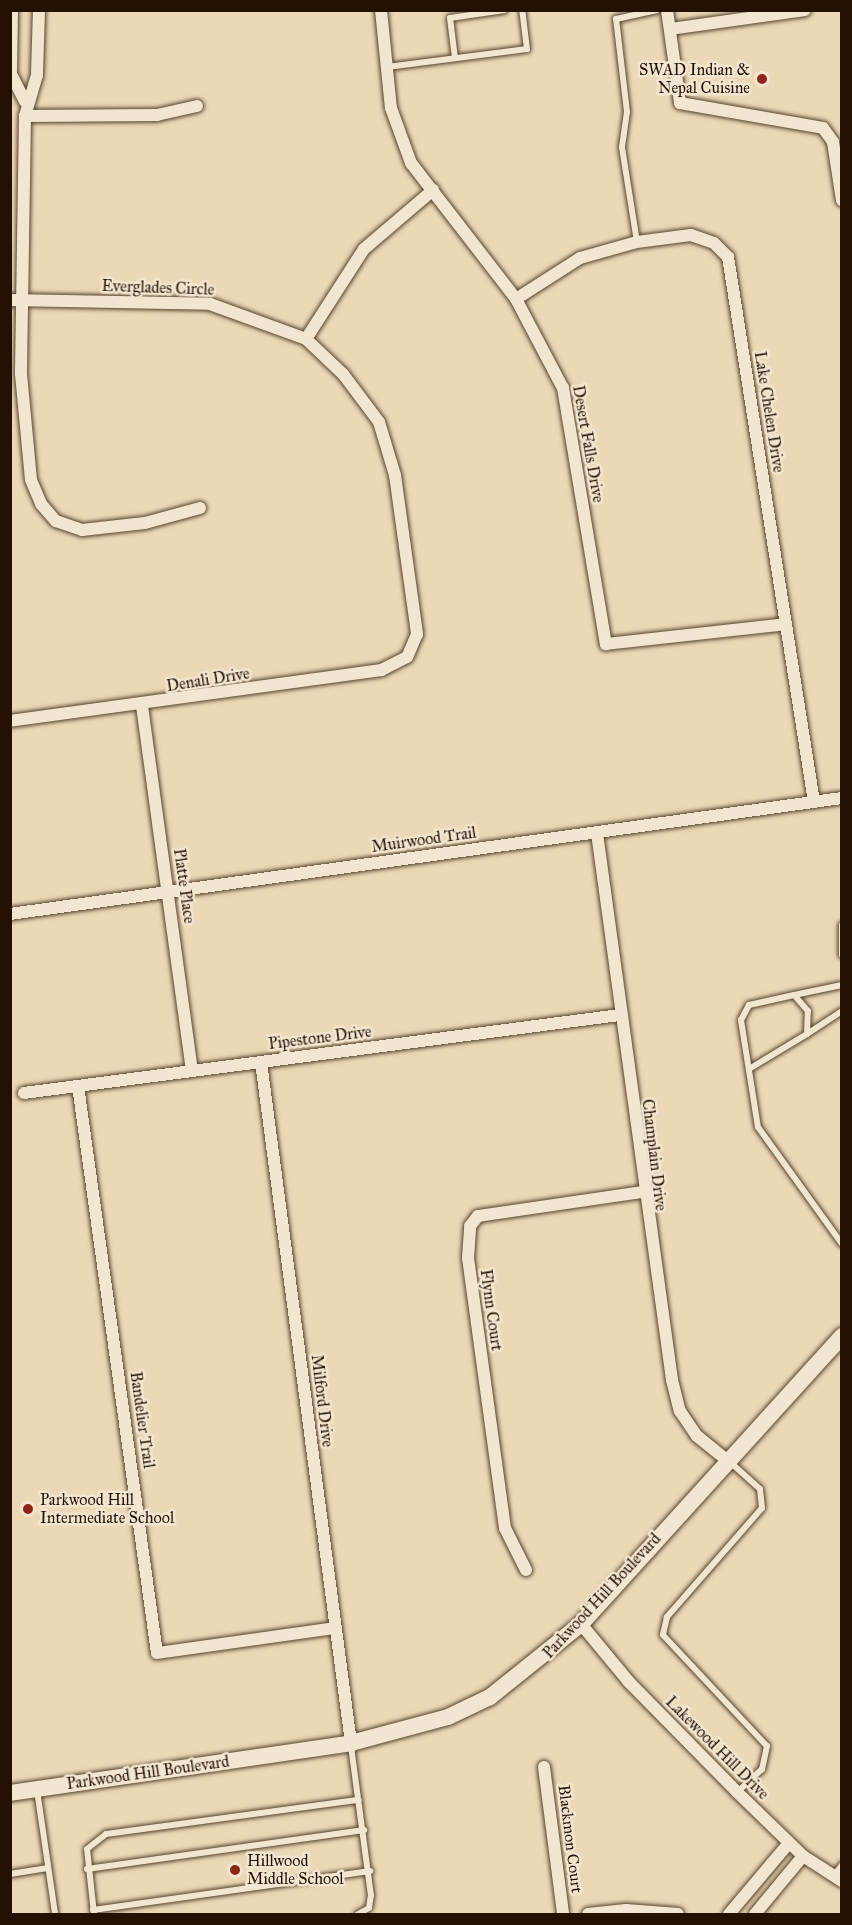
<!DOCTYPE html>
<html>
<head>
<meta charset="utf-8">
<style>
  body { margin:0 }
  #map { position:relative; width:852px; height:1925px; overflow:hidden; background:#ecd8b6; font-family:"IM FELL Great Primer",serif }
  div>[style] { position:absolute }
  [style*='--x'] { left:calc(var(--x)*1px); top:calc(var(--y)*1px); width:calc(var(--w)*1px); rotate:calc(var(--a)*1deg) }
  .roads { filter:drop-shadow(0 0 2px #56432e) drop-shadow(0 0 2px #56432e) }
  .service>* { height:6px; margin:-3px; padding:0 3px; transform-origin:3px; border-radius:3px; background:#f3e6d0 }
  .minor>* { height:12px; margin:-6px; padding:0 6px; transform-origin:6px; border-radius:6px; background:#f3e6d0 }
  .tertiary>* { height:16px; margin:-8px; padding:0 8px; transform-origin:8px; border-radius:8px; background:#f3e6d0 }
  .dots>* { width:16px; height:16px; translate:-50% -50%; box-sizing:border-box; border:3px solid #f3e6d0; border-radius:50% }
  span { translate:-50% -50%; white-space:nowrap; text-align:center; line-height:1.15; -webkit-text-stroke:5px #f3e6d0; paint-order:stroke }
  .poi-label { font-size:16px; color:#241101 }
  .right { translate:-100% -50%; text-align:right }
  .left { translate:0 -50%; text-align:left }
  .street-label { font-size:16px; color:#241101 }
  .frame { position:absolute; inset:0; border:12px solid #241101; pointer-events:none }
</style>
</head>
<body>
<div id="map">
  <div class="roads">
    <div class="service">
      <i style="--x:455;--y:58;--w:40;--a:-97.1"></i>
      <i style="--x:450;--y:18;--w:55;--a:-8.4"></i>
      <i style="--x:387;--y:67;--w:141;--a:-7.3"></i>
      <i style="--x:527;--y:49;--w:39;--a:-97"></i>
      <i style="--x:637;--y:242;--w:96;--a:-99"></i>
      <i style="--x:622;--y:147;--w:35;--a:-82"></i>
      <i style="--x:627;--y:112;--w:94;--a:-96.7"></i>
      <i style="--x:616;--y:19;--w:42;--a:-12.4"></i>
      <i style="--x:842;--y:925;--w:30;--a:90"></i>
      <i style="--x:794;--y:995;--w:49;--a:-11.8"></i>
      <i style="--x:807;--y:1034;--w:42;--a:-33.3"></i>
      <i style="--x:749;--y:1069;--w:68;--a:-31.1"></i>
      <i style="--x:807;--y:1034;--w:23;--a:-88"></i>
      <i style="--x:808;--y:1011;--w:21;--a:-131"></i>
      <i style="--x:794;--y:995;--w:46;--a:167.5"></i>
      <i style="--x:749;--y:1005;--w:17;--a:118"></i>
      <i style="--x:741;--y:1020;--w:108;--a:81"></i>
      <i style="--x:758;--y:1127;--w:144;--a:54.3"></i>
      <i style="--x:730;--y:1462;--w:40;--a:42"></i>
      <i style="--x:760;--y:1489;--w:19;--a:84"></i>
      <i style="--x:762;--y:1508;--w:145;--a:131.1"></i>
      <i style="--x:667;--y:1617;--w:18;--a:103"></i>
      <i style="--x:663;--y:1635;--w:152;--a:46.9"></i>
      <i style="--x:767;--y:1746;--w:24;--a:102"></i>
      <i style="--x:762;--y:1769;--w:34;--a:137"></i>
      <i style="--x:351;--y:1746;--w:150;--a:82.4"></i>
      <i style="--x:371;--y:1895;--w:13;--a:99"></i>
      <i style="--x:369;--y:1908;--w:13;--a:151"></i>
      <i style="--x:37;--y:1790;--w:125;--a:81.7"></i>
      <i style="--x:87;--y:1869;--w:280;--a:-8"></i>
      <i style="--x:10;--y:1874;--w:38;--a:-9"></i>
      <i style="--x:833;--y:1877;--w:15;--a:-53"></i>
      <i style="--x:93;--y:1910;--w:280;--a:-8"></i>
      <i style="--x:94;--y:1914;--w:65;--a:-96.1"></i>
      <i style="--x:87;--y:1849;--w:24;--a:-38"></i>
      <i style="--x:106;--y:1834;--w:255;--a:-7.7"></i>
    </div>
    <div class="minor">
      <i style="--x:12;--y:10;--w:64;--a:90.9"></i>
      <i style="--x:11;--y:74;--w:31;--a:63"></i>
      <i style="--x:39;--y:10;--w:65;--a:91.8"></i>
      <i style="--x:37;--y:75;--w:43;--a:106.3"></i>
      <i style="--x:25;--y:116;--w:258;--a:90.9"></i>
      <i style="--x:21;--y:374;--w:106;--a:84.6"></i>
      <i style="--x:31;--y:480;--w:26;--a:67"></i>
      <i style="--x:41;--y:504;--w:23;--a:49"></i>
      <i style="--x:56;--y:521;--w:28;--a:19"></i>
      <i style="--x:82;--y:530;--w:63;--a:-6.3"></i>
      <i style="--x:145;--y:523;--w:57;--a:-15.3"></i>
      <i style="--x:381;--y:10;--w:99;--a:84.2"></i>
      <i style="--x:391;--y:108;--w:59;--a:70"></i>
      <i style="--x:411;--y:163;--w:172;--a:52.3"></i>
      <i style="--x:516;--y:299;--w:101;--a:62.2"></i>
      <i style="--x:563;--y:388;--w:260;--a:80.5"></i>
      <i style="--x:606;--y:644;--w:181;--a:-6.3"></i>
      <i style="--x:667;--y:10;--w:94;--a:82"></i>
      <i style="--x:680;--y:103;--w:145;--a:9.9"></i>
      <i style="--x:823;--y:128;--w:17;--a:54"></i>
      <i style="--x:833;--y:142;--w:59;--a:81.2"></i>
      <i style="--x:670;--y:29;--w:136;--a:-8"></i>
      <i style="--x:25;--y:116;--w:132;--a:-0.4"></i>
      <i style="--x:157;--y:115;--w:41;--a:-12.7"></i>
      <i style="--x:516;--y:299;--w:76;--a:-32.6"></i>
      <i style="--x:580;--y:258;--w:59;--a:-15.7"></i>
      <i style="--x:637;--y:242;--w:54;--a:-7.4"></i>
      <i style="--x:691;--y:235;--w:24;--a:19"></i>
      <i style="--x:714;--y:243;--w:20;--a:45"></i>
      <i style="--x:728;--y:257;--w:552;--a:81.03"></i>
      <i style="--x:10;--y:300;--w:200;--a:1.1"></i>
      <i style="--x:210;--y:304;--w:102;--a:20"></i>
      <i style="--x:306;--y:339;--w:51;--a:43.4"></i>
      <i style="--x:343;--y:374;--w:60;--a:53.1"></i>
      <i style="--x:379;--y:422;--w:55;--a:73.2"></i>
      <i style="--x:395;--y:475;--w:161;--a:82.1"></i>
      <i style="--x:417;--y:634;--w:25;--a:113"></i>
      <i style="--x:407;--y:657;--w:29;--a:153"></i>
      <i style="--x:381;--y:670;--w:374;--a:172.2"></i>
      <i style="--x:306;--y:339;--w:107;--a:-57.2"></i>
      <i style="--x:364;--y:249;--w:91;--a:-40.5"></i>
      <i style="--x:142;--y:706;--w:368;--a:82.2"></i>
      <i style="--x:597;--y:833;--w:552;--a:82.19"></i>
      <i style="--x:672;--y:1380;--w:32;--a:76"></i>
      <i style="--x:680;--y:1411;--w:30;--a:56"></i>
      <i style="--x:697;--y:1436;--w:38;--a:39"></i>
      <i style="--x:10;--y:914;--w:840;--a:-7.94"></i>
      <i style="--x:261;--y:1062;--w:687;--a:82.47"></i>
      <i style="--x:78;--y:1086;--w:572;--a:82.07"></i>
      <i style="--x:157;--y:1653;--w:180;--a:-8"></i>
      <i style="--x:24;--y:1093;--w:601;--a:-7.46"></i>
      <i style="--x:526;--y:1570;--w:47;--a:-116.6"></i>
      <i style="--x:505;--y:1528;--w:273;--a:-97.8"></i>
      <i style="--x:468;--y:1258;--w:32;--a:-86"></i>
      <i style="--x:470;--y:1226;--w:13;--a:-51"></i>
      <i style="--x:478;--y:1216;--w:166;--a:-8.3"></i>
      <i style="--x:581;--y:1624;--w:75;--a:50.4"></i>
      <i style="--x:629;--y:1682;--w:154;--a:45.5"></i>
      <i style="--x:737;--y:1792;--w:92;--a:44.1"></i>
      <i style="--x:803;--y:1856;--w:46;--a:32.7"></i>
      <i style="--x:544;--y:1767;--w:148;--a:82.6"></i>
      <i style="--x:588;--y:1914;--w:38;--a:-6"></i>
      <i style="--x:626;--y:1910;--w:52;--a:4.4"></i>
      <i style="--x:729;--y:1914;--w:93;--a:-49.8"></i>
      <i style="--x:755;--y:1914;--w:75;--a:-50.4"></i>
    </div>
    <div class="tertiary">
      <i style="--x:10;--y:1793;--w:345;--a:-8.3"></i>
      <i style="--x:351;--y:1743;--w:100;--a:-15"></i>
      <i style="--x:448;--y:1717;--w:47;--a:-25.5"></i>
      <i style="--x:490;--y:1697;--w:117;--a:-38.7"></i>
      <i style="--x:581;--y:1624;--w:389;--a:-47.8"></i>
    </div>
  </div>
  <div class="dots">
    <i style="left:762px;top:79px;background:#8f2418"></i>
    <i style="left:28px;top:1509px;background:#8f2418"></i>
    <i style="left:235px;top:1870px;background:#8f2418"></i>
  </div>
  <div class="poi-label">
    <span class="right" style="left:750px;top:79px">SWAD Indian &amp;<br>Nepal Cuisine</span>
    <span class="left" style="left:40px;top:1509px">Parkwood Hill<br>Intermediate School</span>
    <span class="left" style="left:247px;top:1870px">Hillwood<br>Middle School</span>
  </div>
  <div class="street-label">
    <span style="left:158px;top:288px;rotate:2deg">Everglades Circle</span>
    <span style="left:769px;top:412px;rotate:81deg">Lake Chelen Drive</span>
    <span style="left:588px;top:444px;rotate:80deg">Desert Falls Drive</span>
    <span style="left:208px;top:680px;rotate:-9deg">Denali Drive</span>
    <span style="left:424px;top:840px;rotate:-8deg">Muirwood Trail</span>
    <span style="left:184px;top:886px;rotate:82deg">Platte Place</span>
    <span style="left:320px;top:1038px;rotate:-7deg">Pipestone Drive</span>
    <span style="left:654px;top:1155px;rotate:83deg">Champlain Drive</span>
    <span style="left:491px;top:1310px;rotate:82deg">Flynn Court</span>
    <span style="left:322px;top:1401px;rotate:83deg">Milford Drive</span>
    <span style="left:142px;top:1420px;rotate:82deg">Bandelier Trail</span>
    <span style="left:602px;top:1596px;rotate:-47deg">Parkwood Hill Boulevard</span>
    <span style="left:717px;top:1748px;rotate:45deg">Lakewood Hill Drive</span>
    <span style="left:148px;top:1773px;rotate:-8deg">Parkwood Hill Boulevard</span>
    <span style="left:570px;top:1839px;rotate:83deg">Blackmon Court</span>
  </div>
  <div class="frame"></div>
</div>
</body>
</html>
